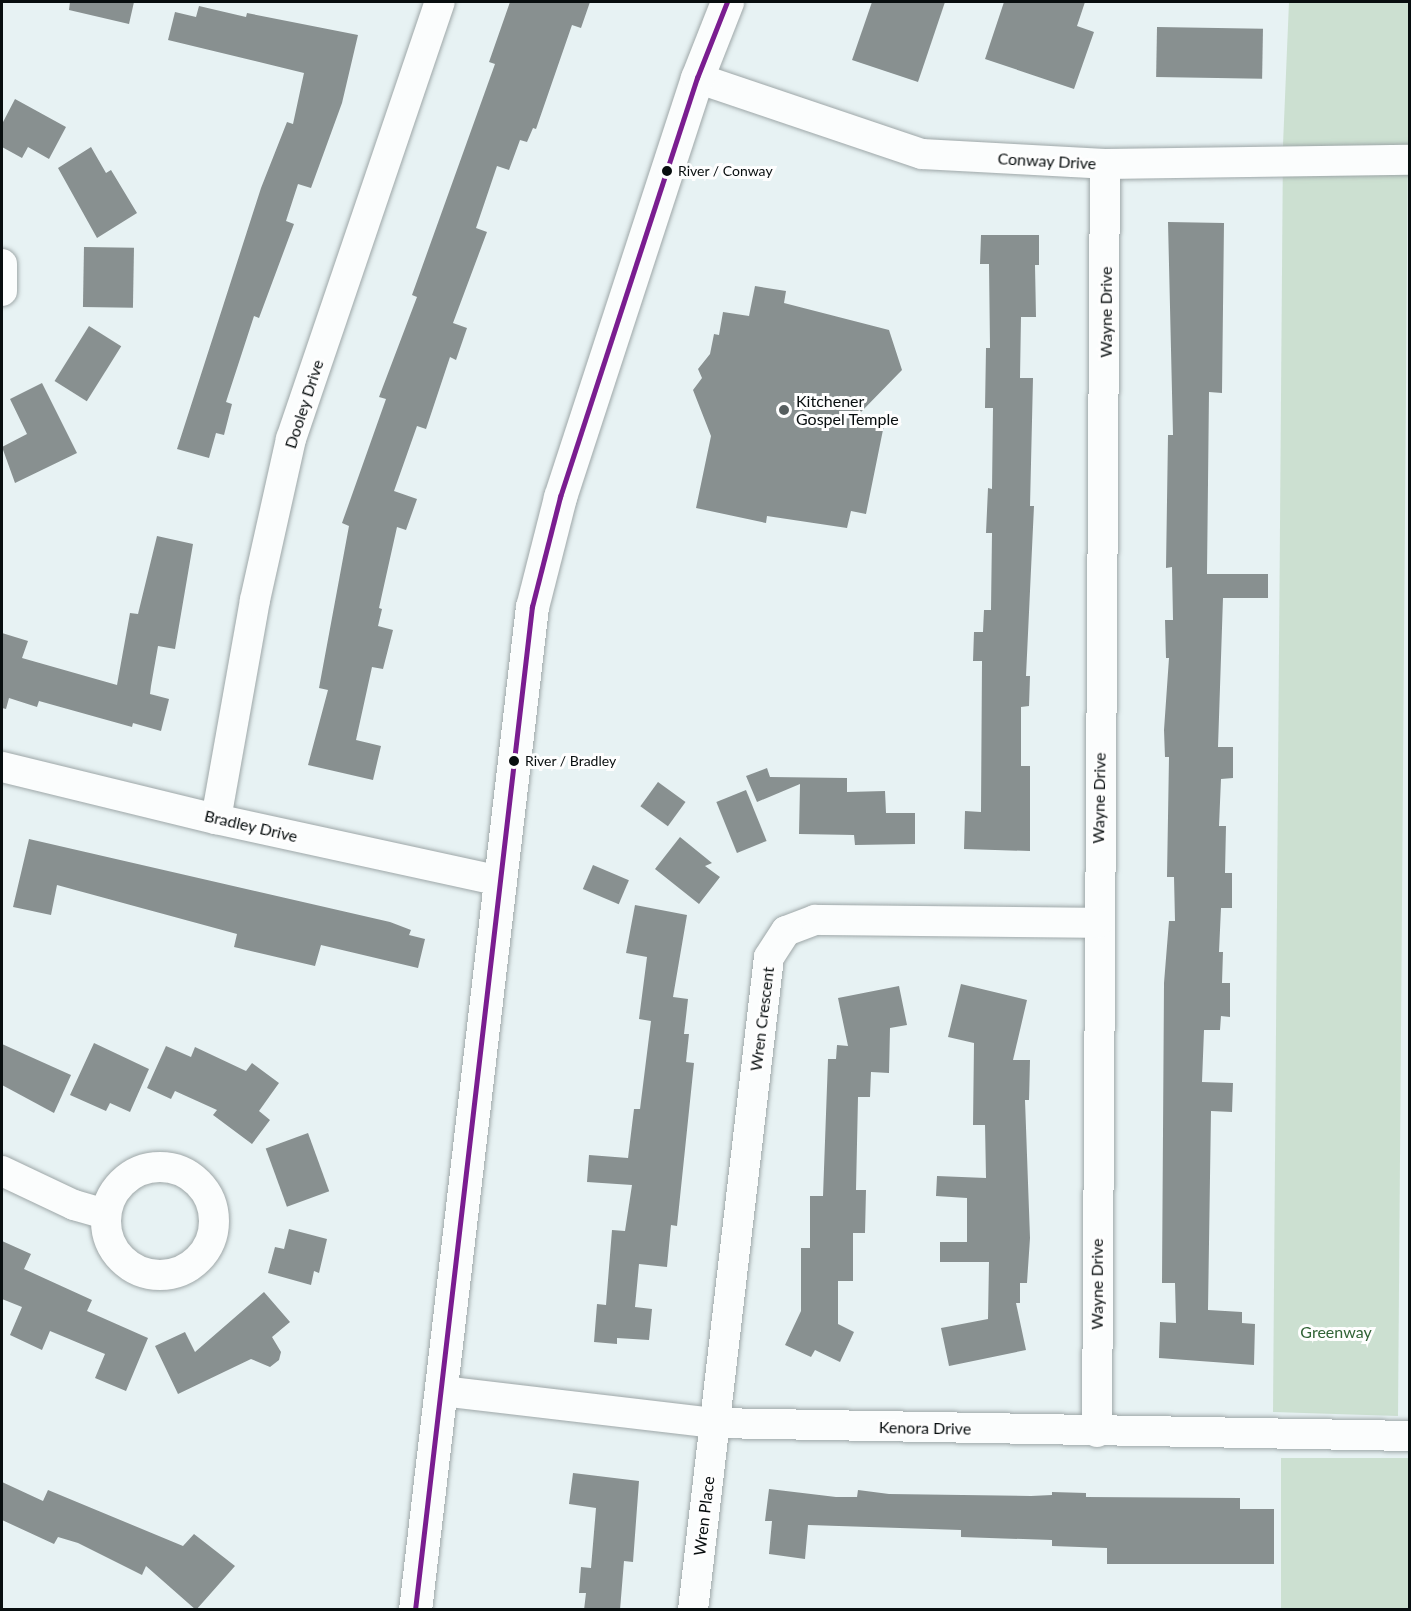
<!DOCTYPE html>
<html>
<head>
<meta charset="utf-8">
<style>
  body { margin:0 }
  #map { position:relative; width:1411px; height:1611px; overflow:hidden; background:#e7f2f3; font-family:Lato,sans-serif }
  div>[style] { position:absolute }
  [style*='--x'] { left:calc(var(--x)*1px); top:calc(var(--y)*1px); width:calc(var(--w)*1px); rotate:calc(var(--a)*1deg) }
  .green>* { inset:0; background:#cce0d1; transform-origin:0 0 }
  .building>* { inset:0; background:#889090; transform-origin:0 0 }
  .roads { filter:drop-shadow(0 0 2px #9ea7a8) drop-shadow(0 0 2px #9ea7a8) }
  .street>* { height:30px; margin:-15px; padding:0 15px; transform-origin:15px; border-radius:15px; background:#fbfdfd }
  .street>.ring { margin:-15px; padding:0; box-sizing:content-box; background:none; border:30px solid #fbfdfd; border-radius:50% }
  .secondary>* { height:33px; margin:-16.5px; padding:0 16.5px; transform-origin:16.5px; border-radius:16.5px; background:#fbfdfd }
  .bus-1>* { height:4.5px; margin:-2.25px; padding:0 2.25px; transform-origin:2.25px; border-radius:2.25px; background:#7a1d90 }
  .dots>* { width:16px; height:16px; translate:-50% -50%; box-sizing:border-box; border:3px solid #fefefe; border-radius:50% }
  span { translate:-50% -50%; white-space:nowrap; text-align:center; line-height:1.15; -webkit-text-stroke:6px #fefefe; paint-order:stroke }
  .bus-label { font-size:14px; color:#080e0f }
  .left { translate:0 -50%; text-align:left }
  .street-label { font-size:16px; color:#080e0f }
  .poi-label { font-size:16px; color:#080e0f }
  .park-label { font-size:16px; color:#316336 }
  .frame { position:absolute; inset:0; border:3px solid #080e0f; pointer-events:none }
</style>
</head>
<body>
<div id="map">
  <div class="green">
    <i style="clip-path:polygon(1289px 2px,1409px 2px,1398px 1416px,1273px 1412px,1283px 145px)"></i>
    <i style="left:1281px;top:1458px;width:128px;height:151px"></i>
  </div>
  <div class="building">
    <i style="clip-path:polygon(70px 2px,134px 2px,129px 24px,69px 10px)"></i>
    <i style="clip-path:polygon(510px 2px,590px 2px,581px 28px,572px 25px,536px 129px,533px 128px,527px 142px,520px 140px,509px 170px,497px 166px,476px 228px,487px 232px,453px 323px,467px 328px,456px 360px,450px 357px,426px 429px,417px 426px,394px 491px,417px 499px,406px 530px,397px 527px,379px 608px,382px 609px,378px 626px,393px 630px,383px 669px,372px 667px,356px 740px,381px 746px,373px 780px,308px 765px,328px 690px,319px 688px,349px 526px,342px 523px,386px 399px,379px 397px,417px 297px,412px 295px,495px 64px,489px 62px)"></i>
    <i style="clip-path:polygon(872px 2px,945px 2px,918px 82px,852px 60px)"></i>
    <i style="clip-path:polygon(1004px 2px,1085px 2px,1077px 26px,1094px 32px,1074px 89px,985px 59px)"></i>
    <i style="clip-path:polygon(199px 6px,246px 17px,247px 13px,358px 35px,342px 103px,311px 188px,298px 184px,286px 221px,294px 224px,259px 318px,254px 316px,226px 402px,232px 404px,224px 435px,216px 433px,209px 458px,177px 449px,261px 188px,287px 122px,293px 124px,304px 73px,168px 40px,175px 12px,196px 17px)"></i>
    <i style="left:1157px;top:27px;width:106px;height:50px;rotate:1deg"></i>
    <i style="clip-path:polygon(15px 99px,66px 127px,49px 159px,28px 147px,22px 158px,2px 147px,2px 124px)"></i>
    <i style="clip-path:polygon(91px 147px,106px 173px,111px 170px,137px 213px,97px 238px,58px 168px)"></i>
    <i style="clip-path:polygon(1168px 222px,1224px 223px,1222px 393px,1209px 392px,1207px 574px,1268px 574px,1268px 598px,1223px 598px,1218px 747px,1233px 747px,1233px 778px,1221px 779px,1219px 826px,1226px 826px,1225px 873px,1232px 873px,1232px 908px,1221px 908px,1219px 952px,1223px 952px,1222px 983px,1230px 983px,1230px 1017px,1221px 1016px,1220px 1030px,1204px 1030px,1202px 1082px,1233px 1083px,1232px 1112px,1211px 1111px,1208px 1310px,1242px 1312px,1242px 1323px,1255px 1324px,1254px 1365px,1159px 1358px,1160px 1322px,1176px 1323px,1175px 1283px,1162px 1283px,1164px 983px,1169px 921px,1175px 921px,1174px 877px,1167px 877px,1169px 757px,1165px 757px,1164px 730px,1169px 658px,1166px 658px,1165px 620px,1173px 620px,1172px 567px,1166px 568px,1168px 435px,1173px 435px)"></i>
    <i style="clip-path:polygon(981px 235px,1039px 235px,1039px 265px,1035px 265px,1036px 317px,1021px 317px,1020px 378px,1033px 378px,1030px 506px,1034px 506px,1026px 676px,1030px 676px,1029px 706px,1021px 707px,1021px 766px,1030px 766px,1030px 851px,964px 849px,965px 811px,981px 812px,982px 661px,973px 661px,974px 632px,983px 632px,984px 610px,991px 610px,992px 533px,986px 533px,988px 488px,992px 489px,993px 408px,985px 408px,986px 348px,990px 348px,989px 264px,980px 264px)"></i>
    <i style="left:84px;top:247px;width:50px;height:60px;rotate:1deg"></i>
    <i style="clip-path:polygon(755px 286px,786px 291px,784px 303px,889px 330px,902px 370px,859px 414px,885px 420px,866px 514px,851px 511px,847px 528px,767px 516px,766px 523px,696px 508px,711px 436px,693px 390px,702px 378px,698px 369px,710px 354px,714px 334px,719px 335px,723px 312px,749px 316px)"></i>
    <i style="left:89px;top:326px;width:38px;height:65px;rotate:32deg"></i>
    <i style="clip-path:polygon(42px 383px,77px 453px,15px 483px,2px 447px,27px 434px,10px 399px)"></i>
    <i style="clip-path:polygon(157px 536px,193px 544px,175px 649px,158px 646px,151px 686px,150px 694px,169px 699px,161px 731px,133px 723px,132px 727px,39px 701px,37px 707px,9px 698px,6px 709px,2px 708px,2px 633px,28px 641px,22px 658px,117px 685px,130px 613px,138px 614px)"></i>
    <i style="clip-path:polygon(767px 768px,770px 777px,847px 778px,847px 792px,885px 791px,886px 813px,915px 813px,915px 844px,855px 845px,854px 835px,799px 834px,800px 784px,757px 802px,746px 776px)"></i>
    <i style="left:658px;top:782px;width:34px;height:30px;rotate:36deg"></i>
    <i style="left:746px;top:790px;width:55px;height:32px;rotate:68deg"></i>
    <i style="clip-path:polygon(680px 837px,712px 863px,705px 866px,720px 877px,699px 904px,655px 869px)"></i>
    <i style="clip-path:polygon(29px 839px,390px 922px,411px 930px,409px 935px,425px 939px,418px 968px,321px 945px,315px 966px,234px 947px,237px 934px,57px 885px,51px 915px,13px 907px)"></i>
    <i style="left:593px;top:865px;width:39px;height:26px;rotate:23deg"></i>
    <i style="clip-path:polygon(635px 905px,687px 915px,673px 997px,688px 999px,684px 1034px,689px 1034px,686px 1062px,694px 1063px,677px 1226px,671px 1225px,667px 1267px,639px 1264px,635px 1307px,652px 1309px,649px 1340px,617px 1338px,617px 1344px,594px 1342px,597px 1304px,606px 1305px,612px 1230px,625px 1231px,632px 1185px,587px 1182px,589px 1155px,628px 1158px,634px 1109px,640px 1109px,651px 1021px,639px 1019px,647px 957px,626px 953px)"></i>
    <i style="clip-path:polygon(961px 984px,1027px 1000px,1013px 1060px,1030px 1060px,1029px 1100px,1025px 1100px,1030px 1238px,1027px 1283px,1020px 1283px,1020px 1303px,1016px 1303px,1026px 1350px,949px 1366px,941px 1328px,988px 1319px,989px 1262px,940px 1262px,940px 1242px,967px 1242px,967px 1198px,936px 1196px,937px 1176px,986px 1178px,985px 1125px,973px 1125px,974px 1043px,948px 1037px)"></i>
    <i style="clip-path:polygon(899px 986px,907px 1025px,890px 1028px,889px 1073px,871px 1072px,870px 1097px,858px 1097px,856px 1190px,866px 1190px,865px 1233px,853px 1233px,853px 1281px,838px 1281px,838px 1324px,854px 1332px,840px 1362px,815px 1350px,811px 1357px,785px 1345px,801px 1311px,801px 1248px,810px 1248px,810px 1196px,823px 1196px,828px 1059px,836px 1059px,837px 1045px,848px 1046px,838px 998px)"></i>
    <i style="clip-path:polygon(94px 1043px,149px 1069px,130px 1112px,110px 1103px,106px 1111px,70px 1095px)"></i>
    <i style="clip-path:polygon(2px 1044px,71px 1075px,54px 1113px,2px 1085px)"></i>
    <i style="clip-path:polygon(166px 1046px,191px 1057px,195px 1047px,246px 1071px,252px 1063px,279px 1083px,259px 1111px,270px 1120px,252px 1144px,213px 1115px,217px 1110px,175px 1091px,171px 1099px,147px 1088px)"></i>
    <i style="left:308px;top:1133px;width:62px;height:45px;rotate:70deg"></i>
    <i style="clip-path:polygon(289px 1229px,327px 1239px,319px 1273px,314px 1271px,311px 1285px,268px 1273px,275px 1247px,284px 1249px)"></i>
    <i style="clip-path:polygon(2px 1241px,31px 1254px,24px 1269px,92px 1300px,87px 1311px,148px 1338px,126px 1391px,95px 1378px,105px 1354px,50px 1331px,42px 1350px,10px 1335px,22px 1307px,2px 1299px)"></i>
    <i style="clip-path:polygon(264px 1292px,290px 1322px,272px 1337px,281px 1352px,279px 1360px,270px 1367px,251px 1359px,178px 1394px,155px 1346px,185px 1332px,195px 1352px)"></i>
    <i style="clip-path:polygon(573px 1473px,639px 1481px,633px 1562px,624px 1561px,620px 1610px,584px 1610px,586px 1593px,579px 1593px,581px 1567px,591px 1568px,596px 1508px,569px 1504px)"></i>
    <i style="clip-path:polygon(2px 1482px,43px 1501px,48px 1490px,183px 1546px,194px 1534px,235px 1566px,196px 1610px,146px 1566px,142px 1575px,78px 1543px,58px 1537px,54px 1544px,2px 1520px)"></i>
    <i style="clip-path:polygon(769px 1489px,836px 1497px,857px 1497px,858px 1490px,889px 1494px,1031px 1496px,1052px 1495px,1052px 1492px,1086px 1493px,1086px 1497px,1240px 1498px,1240px 1509px,1274px 1509px,1274px 1564px,1107px 1564px,1107px 1548px,1052px 1546px,1052px 1540px,961px 1537px,961px 1530px,808px 1525px,805px 1559px,769px 1554px,772px 1521px,765px 1521px)"></i>
  </div>
  <div class="roads">
    <div class="street">
      <i style="--x:697;--y:78;--w:237;--a:18.7"></i>
      <i style="--x:922;--y:154;--w:183;--a:3.1"></i>
      <i style="--x:1105;--y:164;--w:305;--a:-0.8"></i>
      <i style="--x:2;--y:264;--w:27;--a:90"></i>
      <i style="--x:2;--y:767;--w:220;--a:13.7"></i>
      <i style="--x:216;--y:819;--w:292;--a:12.3"></i>
      <i style="--x:216;--y:819;--w:222;--a:-79.9"></i>
      <i style="--x:255;--y:600;--w:165;--a:-77.4"></i>
      <i style="--x:291;--y:439;--w:462;--a:-71.2"></i>
      <i class="ring" style="left:106px;top:1167px;width:78px;height:78px"></i>
      <i style="--x:2;--y:1171;--w:80;--a:25.3"></i>
      <i style="--x:74;--y:1205;--w:33;--a:16"></i>
      <i style="--x:442;--y:1391;--w:275;--a:6.7"></i>
      <i style="--x:715;--y:1423;--w:695;--a:1.07"></i>
      <i style="--x:1097;--y:1432;--w:1268;--a:-89.64"></i>
      <i style="--x:693;--y:1610;--w:657;--a:-83.36"></i>
      <i style="--x:769;--y:957;--w:31;--a:-57"></i>
      <i style="--x:786;--y:931;--w:31;--a:-21"></i>
      <i style="--x:815;--y:920;--w:282;--a:0.6"></i>
    </div>
    <div class="secondary">
      <i style="--x:415;--y:1610;--w:1010;--a:-83.35"></i>
      <i style="--x:532;--y:607;--w:114;--a:-75.7"></i>
      <i style="--x:560;--y:497;--w:441;--a:-71.9"></i>
      <i style="--x:697;--y:78;--w:82;--a:-68.5"></i>
    </div>
  </div>
  <div class="bus-1">
    <i style="--x:415;--y:1610;--w:1010;--a:-83.35"></i>
    <i style="--x:532;--y:607;--w:114;--a:-75.7"></i>
    <i style="--x:560;--y:497;--w:441;--a:-71.9"></i>
    <i style="--x:697;--y:78;--w:82;--a:-68.5"></i>
  </div>
  <div class="dots">
    <i style="left:667px;top:171px;background:#080e0f"></i>
    <i style="left:784px;top:410px;background:#565e5f"></i>
    <i style="left:514px;top:761px;background:#080e0f"></i>
  </div>
  <div class="bus-label">
    <span class="left" style="left:678px;top:171px">River / Conway</span>
    <span class="left" style="left:525px;top:761px">River / Bradley</span>
  </div>
  <div class="street-label">
    <span style="left:1047px;top:161px;rotate:3deg">Conway Drive</span>
    <span style="left:1106px;top:312px;rotate:-90deg">Wayne Drive</span>
    <span style="left:304px;top:404px;rotate:-72deg">Dooley Drive</span>
    <span style="left:1099px;top:798px;rotate:-89deg">Wayne Drive</span>
    <span style="left:251px;top:826px;rotate:13deg">Bradley Drive</span>
    <span style="left:762px;top:1019px;rotate:-83deg">Wren Crescent</span>
    <span style="left:1097px;top:1284px;rotate:-90deg">Wayne Drive</span>
    <span style="left:925px;top:1428px;rotate:1deg">Kenora Drive</span>
    <span style="left:704px;top:1516px;rotate:-83deg">Wren Place</span>
  </div>
  <div class="poi-label">
    <span class="left" style="left:796px;top:410px">Kitchener<br>Gospel Temple</span>
  </div>
  <div class="park-label">
    <span style="left:1336px;top:1332px">Greenway</span>
  </div>
  <div class="frame"></div>
</div>
</body>
</html>
